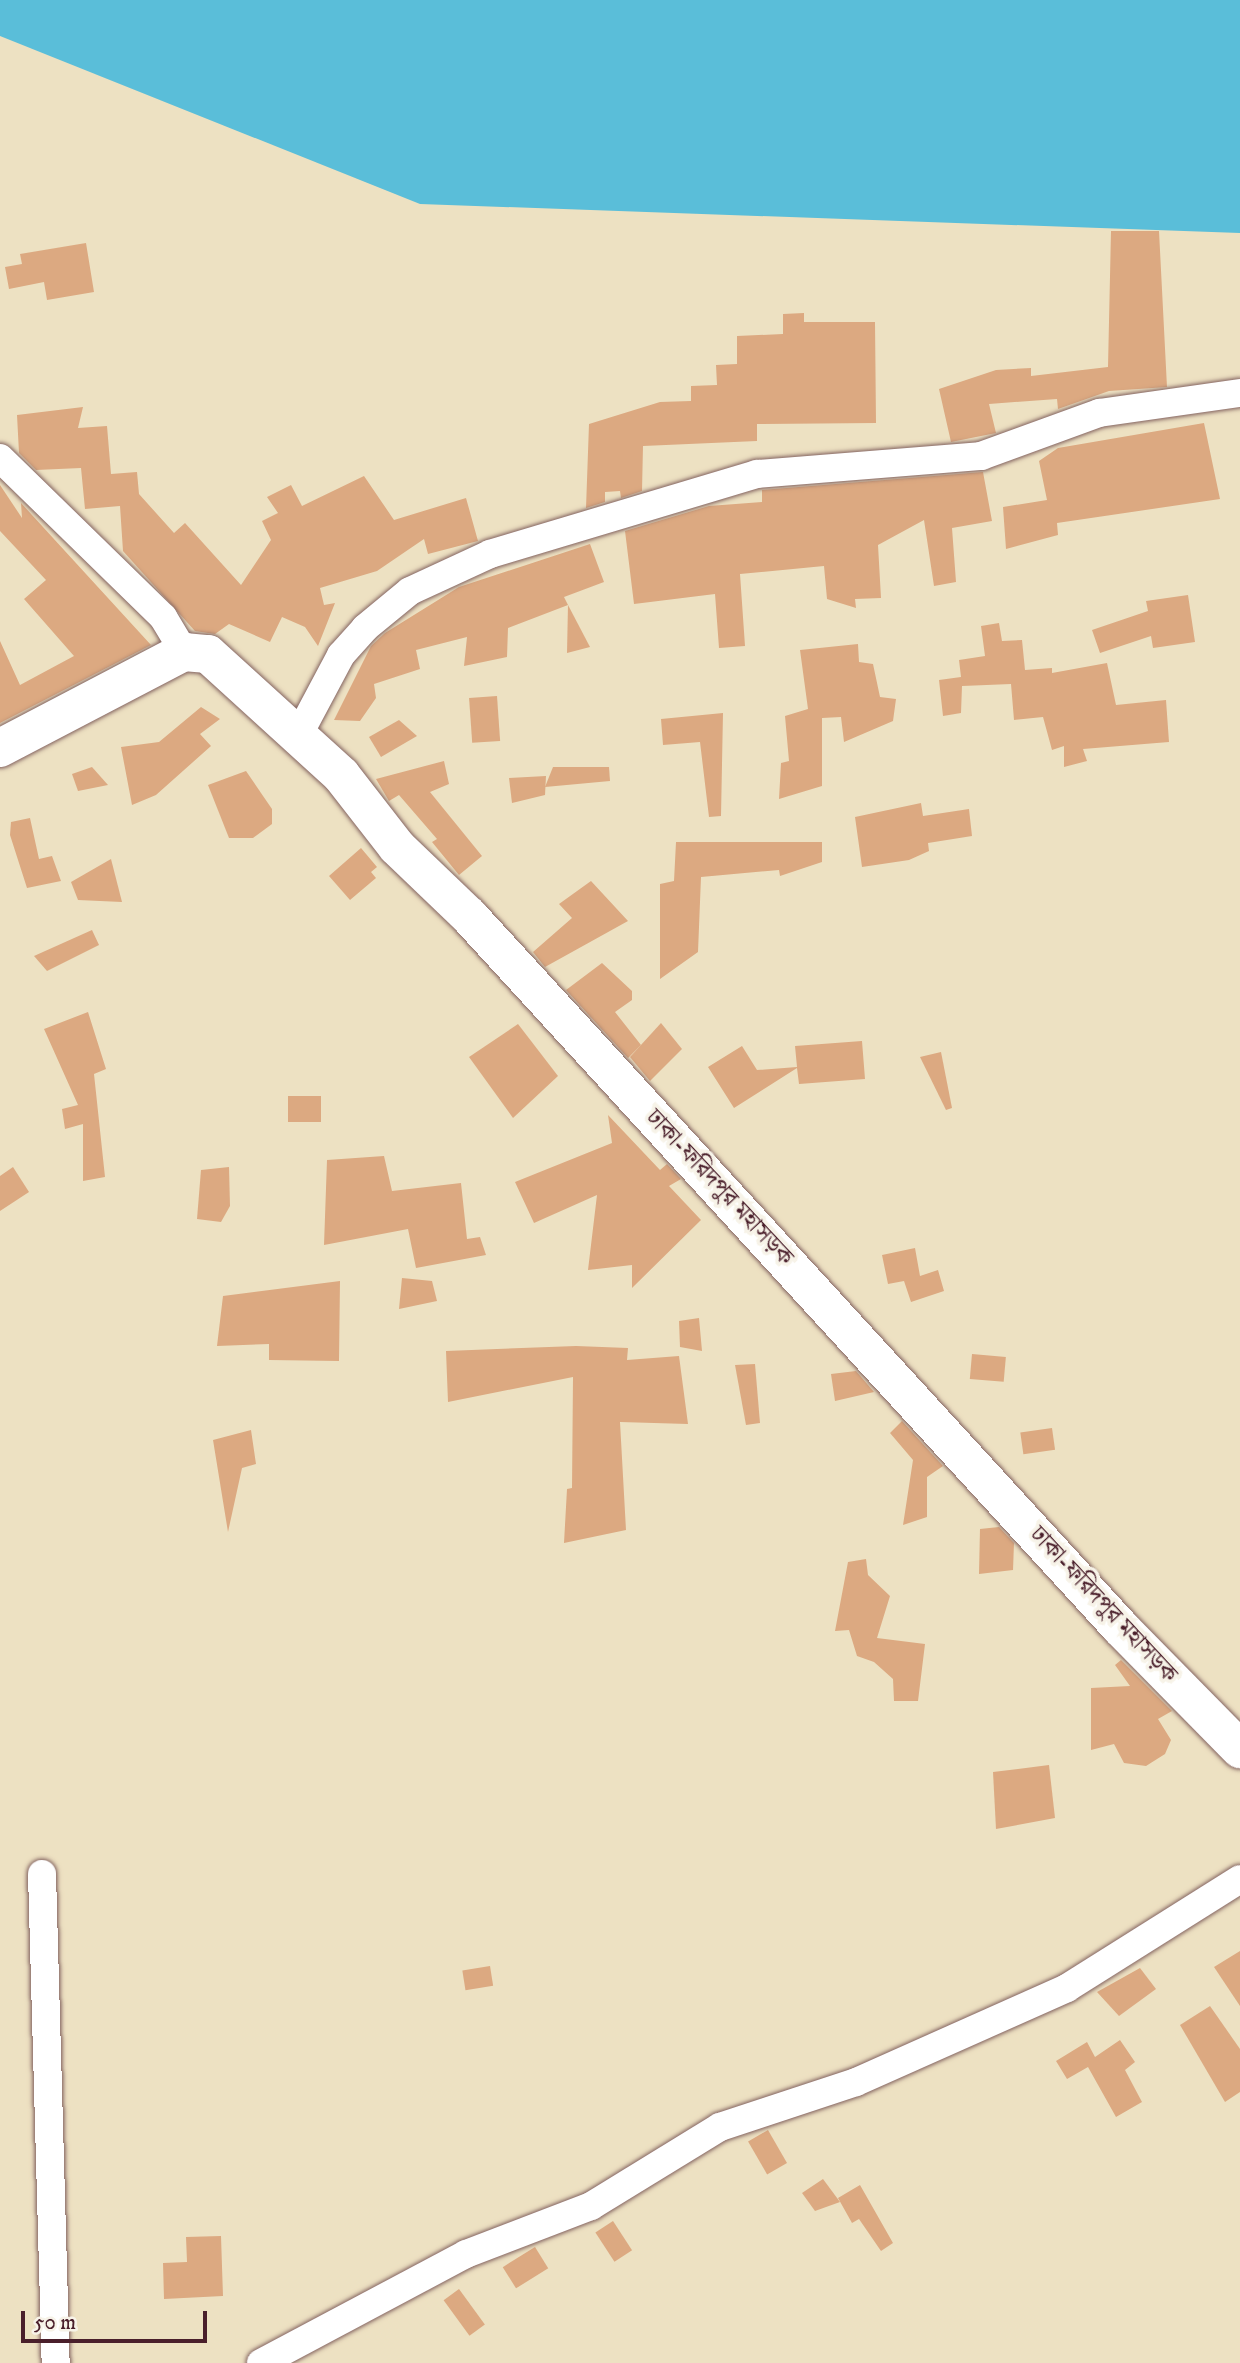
<!DOCTYPE html>
<html>
<head>
<meta charset="utf-8">
<style>
  body { margin:0 }
  #map { position:relative; width:1240px; height:2363px; overflow:hidden; background:#ede1c2; font-family:"IM FELL DW Pica","Noto Serif Bengali",serif }
  div>[style] { position:absolute }
  [style*='--x'] { left:calc(var(--x)*1px); top:calc(var(--y)*1px); width:calc(var(--w)*1px); rotate:calc(var(--a)*1deg) }
  .water>* { inset:0; background:#5abed9 }
  .building>* { inset:0; background:#dca981; transform-origin:0 0 }
  .roads { filter:drop-shadow(0 0 2px #836360) drop-shadow(0 0 2px #836360) }
  .street>* { height:28px; margin:-14px; padding:0 14px; transform-origin:14px; border-radius:14px; background:#fff }
  .secondary>* { height:38px; margin:-19px; padding:0 19px; transform-origin:19px; border-radius:19px; background:#fff }
  .highway>* { height:38px; margin:-19px; padding:0 19px; transform-origin:19px; border-radius:19px; background:#fff }
  span { translate:-50% -50%; white-space:nowrap; text-align:center; line-height:1.15; -webkit-text-stroke:7px #f7f3e8; paint-order:stroke }
  .street-label { font-size:24px; color:#4a1f2b }
  .scale { position:absolute; left:21px; top:2311px; width:186px; height:32px; box-sizing:border-box; border:4px solid #4a1f2b; border-top:0; padding-left:9px; font-size:21px; line-height:24px; white-space:nowrap; color:#4a1f2b; -webkit-text-stroke:5px #f7f3e8; paint-order:stroke }
</style>
</head>
<body>
<div id="map">
  <div class="water">
    <i style="clip-path:polygon(0 0,1240px 0,1240px 233px,420px 204px,0 36px)"></i>
  </div>
  <div class="building">
    <i style="clip-path:polygon(1111px 231px,1159px 231px,1167px 387px,1109px 391px,1058px 409px,1057px 399px,989px 404px,996px 433px,951px 442px,939px 389px,996px 370px,1031px 368px,1031px 376px,1108px 367px)"></i>
    <i style="clip-path:polygon(86px 243px,94px 292px,47px 300px,44px 282px,9px 289px,5px 267px,22px 264px,20px 254px)"></i>
    <i style="clip-path:polygon(804px 313px,804px 322px,875px 322px,876px 423px,757px 424px,757px 441px,643px 446px,642px 491px,621px 498px,620px 491px,605px 492px,605px 502px,586px 508px,589px 424px,660px 402px,691px 401px,691px 386px,717px 385px,716px 365px,737px 364px,737px 336px,783px 334px,783px 314px)"></i>
    <i style="clip-path:polygon(83px 407px,78px 428px,107px 426px,111px 474px,137px 472px,139px 494px,174px 533px,185px 523px,241px 585px,271px 540px,262px 521px,278px 513px,267px 497px,291px 485px,302px 506px,364px 476px,394px 520px,466px 498px,478px 541px,428px 554px,424px 539px,377px 571px,320px 588px,324px 605px,335px 603px,318px 646px,305px 627px,282px 617px,270px 642px,229px 624px,215px 634px,195px 631px,123px 551px,120px 506px,85px 509px,81px 468px,36px 470px,19px 453px,17px 415px)"></i>
    <i style="clip-path:polygon(1204px 423px,1220px 499px,1057px 523px,1058px 535px,1006px 549px,1003px 507px,1047px 500px,1039px 461px,1058px 448px)"></i>
    <i style="clip-path:polygon(983px 472px,992px 521px,952px 528px,956px 582px,934px 586px,924px 520px,878px 545px,881px 598px,855px 599px,856px 608px,827px 599px,824px 566px,740px 574px,745px 646px,719px 648px,715px 594px,634px 604px,625px 531px,709px 506px,762px 502px,762px 490px)"></i>
    <i style="clip-path:polygon(0 485px,22px 518px,21px 503px,151px 645px,0 723px,0 641px,20px 685px,74px 656px,24px 599px,46px 580px,0 531px)"></i>
    <i style="clip-path:polygon(590px 544px,604px 582px,564px 597px,568px 605px,508px 628px,507px 657px,464px 666px,467px 637px,416px 650px,420px 669px,374px 684px,376px 698px,360px 721px,334px 720px,371px 646px,385px 633px,459px 587px)"></i>
    <i style="clip-path:polygon(1188px 595px,1195px 642px,1153px 648px,1151px 636px,1100px 653px,1092px 630px,1148px 611px,1146px 601px)"></i>
    <i style="clip-path:polygon(568px 605px,590px 647px,567px 653px)"></i>
    <i style="clip-path:polygon(999px 623px,1002px 641px,1022px 640px,1025px 670px,1052px 668px,1052px 673px,1107px 663px,1116px 705px,1166px 700px,1169px 742px,1083px 749px,1087px 761px,1064px 767px,1064px 746px,1052px 750px,1043px 717px,1014px 720px,1011px 684px,962px 686px,961px 713px,943px 716px,939px 680px,961px 677px,959px 660px,985px 656px,981px 626px)"></i>
    <i style="clip-path:polygon(858px 644px,859px 662px,873px 664px,880px 697px,896px 699px,893px 721px,844px 742px,841px 717px,822px 718px,822px 786px,779px 799px,781px 763px,789px 761px,785px 716px,808px 709px,800px 650px)"></i>
    <i style="left:497px;top:696px;width:45px;height:28px;rotate:86deg"></i>
    <i style="clip-path:polygon(201px 707px,220px 719px,200px 734px,211px 746px,156px 795px,132px 805px,121px 747px,159px 742px)"></i>
    <i style="clip-path:polygon(723px 713px,721px 816px,709px 817px,700px 742px,663px 745px,661px 719px)"></i>
    <i style="clip-path:polygon(399px 720px,417px 736px,381px 757px,369px 737px)"></i>
    <i style="clip-path:polygon(444px 761px,449px 784px,430px 792px,482px 856px,459px 875px,432px 842px,437px 839px,399px 795px,389px 801px,376px 779px)"></i>
    <i style="clip-path:polygon(92px 767px,108px 785px,78px 791px,72px 774px)"></i>
    <i style="clip-path:polygon(553px 767px,609px 767px,610px 781px,545px 787px)"></i>
    <i style="clip-path:polygon(246px 771px,272px 809px,272px 824px,253px 838px,229px 838px,208px 785px)"></i>
    <i style="clip-path:polygon(546px 776px,545px 795px,512px 803px,509px 778px)"></i>
    <i style="clip-path:polygon(921px 803px,923px 816px,969px 809px,972px 836px,928px 843px,929px 851px,909px 860px,862px 867px,855px 817px)"></i>
    <i style="clip-path:polygon(30px 818px,39px 859px,52px 856px,61px 881px,27px 888px,10px 835px,11px 822px)"></i>
    <i style="clip-path:polygon(676px 842px,822px 842px,822px 862px,780px 876px,779px 870px,701px 877px,698px 952px,660px 979px,660px 884px,674px 881px)"></i>
    <i style="clip-path:polygon(361px 848px,377px 867px,371px 872px,376px 878px,350px 900px,329px 876px)"></i>
    <i style="clip-path:polygon(111px 859px,122px 902px,78px 900px,71px 882px)"></i>
    <i style="clip-path:polygon(591px 881px,628px 921px,545px 967px,533px 952px,572px 918px,559px 904px)"></i>
    <i style="clip-path:polygon(92px 930px,99px 945px,47px 971px,34px 956px)"></i>
    <i style="clip-path:polygon(602px 963px,632px 991px,632px 1000px,615px 1012px,641px 1045px,628px 1058px,566px 990px)"></i>
    <i style="clip-path:polygon(88px 1012px,106px 1069px,94px 1074px,105px 1177px,83px 1181px,83px 1124px,65px 1129px,62px 1109px,78px 1105px,44px 1029px)"></i>
    <i style="clip-path:polygon(661px 1023px,682px 1049px,650px 1081px,630px 1057px)"></i>
    <i style="clip-path:polygon(518px 1024px,558px 1076px,513px 1118px,469px 1057px)"></i>
    <i style="clip-path:polygon(862px 1041px,865px 1079px,799px 1084px,797px 1068px,734px 1108px,708px 1067px,742px 1046px,757px 1070px,797px 1067px,795px 1046px)"></i>
    <i style="clip-path:polygon(941px 1052px,952px 1108px,946px 1110px,920px 1057px)"></i>
    <i style="left:288px;top:1096px;width:33px;height:26px"></i>
    <i style="clip-path:polygon(608px 1115px,660px 1170px,667px 1164px,681px 1179px,669px 1186px,701px 1220px,632px 1288px,632px 1265px,588px 1270px,597px 1195px,534px 1223px,515px 1182px,612px 1143px)"></i>
    <i style="clip-path:polygon(384px 1156px,392px 1191px,461px 1183px,467px 1239px,480px 1237px,486px 1255px,416px 1268px,408px 1229px,324px 1245px,327px 1160px)"></i>
    <i style="clip-path:polygon(13px 1167px,29px 1192px,0 1211px,0 1176px)"></i>
    <i style="clip-path:polygon(229px 1167px,230px 1206px,221px 1222px,197px 1219px,201px 1170px)"></i>
    <i style="clip-path:polygon(915px 1248px,920px 1276px,938px 1270px,944px 1291px,911px 1302px,904px 1281px,888px 1284px,882px 1255px)"></i>
    <i style="clip-path:polygon(402px 1278px,432px 1281px,437px 1301px,399px 1309px)"></i>
    <i style="clip-path:polygon(340px 1281px,339px 1361px,269px 1360px,269px 1344px,217px 1346px,223px 1296px)"></i>
    <i style="clip-path:polygon(699px 1318px,702px 1351px,680px 1347px,679px 1321px)"></i>
    <i style="clip-path:polygon(576px 1346px,628px 1348px,627px 1360px,679px 1356px,688px 1424px,620px 1422px,626px 1530px,564px 1543px,567px 1489px,572px 1488px,573px 1377px,448px 1402px,446px 1351px)"></i>
    <i style="left:972px;top:1354px;width:34px;height:25px;rotate:5deg"></i>
    <i style="clip-path:polygon(755px 1364px,760px 1423px,746px 1425px,735px 1365px)"></i>
    <i style="clip-path:polygon(856px 1371px,874px 1392px,835px 1401px,831px 1374px)"></i>
    <i style="clip-path:polygon(902px 1421px,943px 1466px,927px 1477px,927px 1517px,903px 1525px,913px 1460px,890px 1433px)"></i>
    <i style="left:1052px;top:1428px;width:22px;height:32px;rotate:82deg"></i>
    <i style="clip-path:polygon(251px 1430px,256px 1464px,242px 1468px,228px 1532px,213px 1440px)"></i>
    <i style="clip-path:polygon(999px 1527px,1014px 1543px,1013px 1570px,979px 1574px,980px 1529px)"></i>
    <i style="clip-path:polygon(866px 1559px,868px 1575px,890px 1596px,877px 1638px,925px 1644px,918px 1701px,894px 1701px,893px 1679px,874px 1662px,857px 1656px,849px 1630px,835px 1631px,848px 1562px)"></i>
    <i style="clip-path:polygon(1121px 1660px,1172px 1711px,1158px 1719px,1171px 1740px,1165px 1754px,1146px 1766px,1124px 1763px,1114px 1744px,1091px 1750px,1091px 1688px,1130px 1686px,1115px 1665px)"></i>
    <i style="clip-path:polygon(1049px 1765px,1055px 1818px,996px 1829px,993px 1772px)"></i>
    <i style="clip-path:polygon(1240px 1951px,1240px 2006px,1214px 1967px)"></i>
    <i style="left:490px;top:1966px;width:20px;height:28px;rotate:81deg"></i>
    <i style="clip-path:polygon(1140px 1968px,1156px 1989px,1119px 2016px,1097px 1992px)"></i>
    <i style="clip-path:polygon(1210px 2006px,1240px 2049px,1240px 2092px,1225px 2102px,1180px 2025px)"></i>
    <i style="clip-path:polygon(1120px 2040px,1135px 2062px,1125px 2070px,1142px 2102px,1116px 2117px,1088px 2067px,1067px 2079px,1056px 2061px,1087px 2042px,1095px 2057px)"></i>
    <i style="left:768px;top:2130px;width:38px;height:23px;rotate:60deg"></i>
    <i style="clip-path:polygon(823px 2179px,840px 2202px,815px 2211px,802px 2193px)"></i>
    <i style="clip-path:polygon(860px 2185px,893px 2243px,881px 2251px,859px 2219px,852px 2223px,838px 2198px)"></i>
    <i style="left:613px;top:2221px;width:35px;height:21px;rotate:57deg"></i>
    <i style="clip-path:polygon(221px 2236px,223px 2296px,164px 2299px,163px 2263px,187px 2262px,186px 2237px)"></i>
    <i style="left:535px;top:2247px;width:25px;height:38px;rotate:58deg"></i>
    <i style="left:459px;top:2289px;width:44px;height:19px;rotate:54deg"></i>
  </div>
  <div class="roads">
    <div class="street">
      <i style="--x:0;--y:458;--w:228;--a:44.3"></i>
      <i style="--x:163;--y:617;--w:41;--a:59"></i>
      <i style="--x:298;--y:736;--w:92;--a:-62"></i>
      <i style="--x:341;--y:655;--w:36;--a:-48"></i>
      <i style="--x:365;--y:628;--w:58;--a:-39.4"></i>
      <i style="--x:410;--y:591;--w:88;--a:-24.8"></i>
      <i style="--x:490;--y:554;--w:279;--a:-16.7"></i>
      <i style="--x:757;--y:474;--w:225;--a:-4.6"></i>
      <i style="--x:981;--y:456;--w:126;--a:-20"></i>
      <i style="--x:1099;--y:413;--w:142;--a:-8.1"></i>
      <i style="--x:42;--y:1874;--w:489;--a:88.4"></i>
      <i style="--x:261;--y:2363;--w:232;--a:-28"></i>
      <i style="--x:466;--y:2254;--w:134;--a:-21"></i>
      <i style="--x:591;--y:2206;--w:151;--a:-31.5"></i>
      <i style="--x:720;--y:2127;--w:143;--a:-18.3"></i>
      <i style="--x:856;--y:2082;--w:231;--a:-24"></i>
      <i style="--x:1067;--y:1988;--w:204;--a:-32.2"></i>
    </div>
    <div class="secondary">
      <i style="--x:0;--y:748;--w:208;--a:-27.6"></i>
    </div>
    <div class="highway">
      <i style="--x:184;--y:652;--w:24;--a:5"></i>
      <i style="--x:208;--y:654;--w:180;--a:42.3"></i>
      <i style="--x:341;--y:775;--w:91;--a:52.1"></i>
      <i style="--x:397;--y:847;--w:100;--a:43.8"></i>
      <i style="--x:469;--y:916;--w:965;--a:47.52"></i>
      <i style="--x:1121;--y:1628;--w:170;--a:45.5"></i>
    </div>
  </div>
  <div class="street-label">
    <span style="left:719px;top:1188px;rotate:47deg">ঢাকা-ফরিদপুর মহাসড়ক</span>
    <span style="left:1103px;top:1605px;rotate:47deg">ঢাকা-ফরিদপুর মহাসড়ক</span>
  </div>
  <div class="scale">50 m</div>
</div>
</body>
</html>
